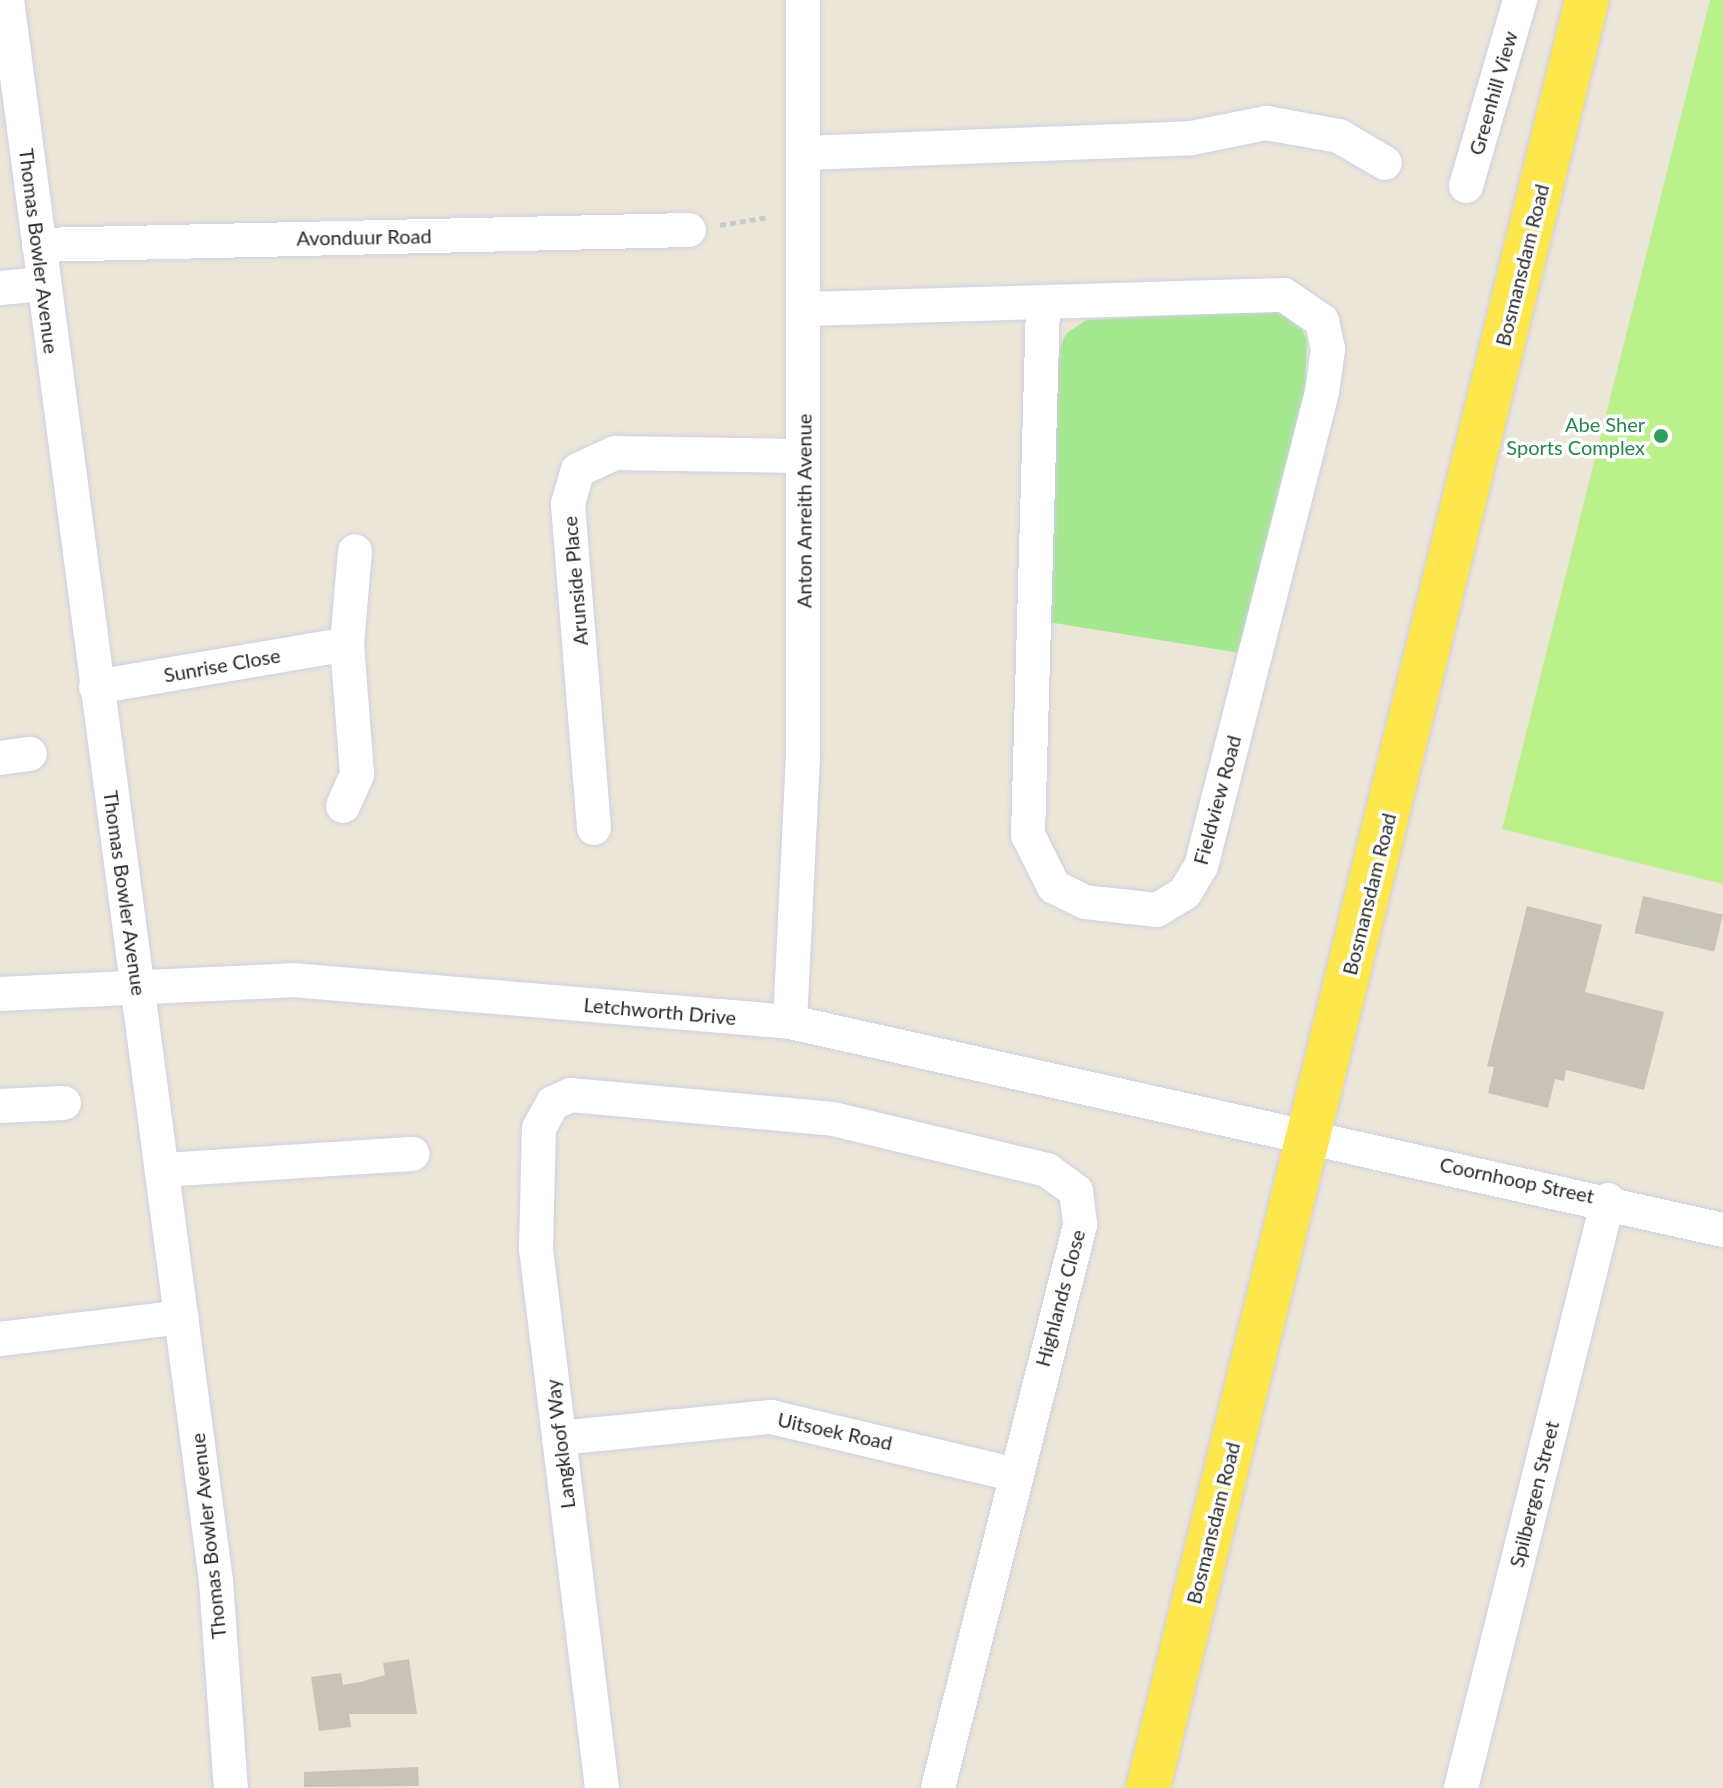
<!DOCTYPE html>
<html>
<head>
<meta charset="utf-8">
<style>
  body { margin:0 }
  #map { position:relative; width:1723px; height:1788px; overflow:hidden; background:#ece6d8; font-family:Lato,sans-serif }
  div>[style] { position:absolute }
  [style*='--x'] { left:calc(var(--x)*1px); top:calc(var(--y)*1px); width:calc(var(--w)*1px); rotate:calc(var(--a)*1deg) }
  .green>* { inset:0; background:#a4e88f }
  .pitch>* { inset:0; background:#baf18a }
  .building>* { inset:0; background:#c7c3b8; transform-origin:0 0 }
  .path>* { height:5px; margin-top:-2.5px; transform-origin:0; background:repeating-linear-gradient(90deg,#cbcbcb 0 6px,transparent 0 10px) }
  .roads { filter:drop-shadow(0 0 2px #cecfe3) drop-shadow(0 0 2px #cecfe3) }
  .minor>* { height:34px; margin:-17px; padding:0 17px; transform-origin:17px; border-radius:17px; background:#fff }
  .major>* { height:44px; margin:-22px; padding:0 22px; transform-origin:22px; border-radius:22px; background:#fde74d }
  .dots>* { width:22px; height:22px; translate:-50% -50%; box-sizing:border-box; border:4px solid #fff; border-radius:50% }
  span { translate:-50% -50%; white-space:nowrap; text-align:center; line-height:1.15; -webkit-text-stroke:7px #fff; paint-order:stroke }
  .street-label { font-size:20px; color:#282828 }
  .leisure-label { font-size:20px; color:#27864d }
  .right { translate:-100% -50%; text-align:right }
</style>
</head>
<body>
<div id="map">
  <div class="green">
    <i style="clip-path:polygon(1273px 310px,1298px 320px,1307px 341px,1304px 414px,1246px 654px,1048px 622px,1059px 350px,1066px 334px,1086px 320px)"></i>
  </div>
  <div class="pitch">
    <i style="clip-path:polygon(1710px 0,1723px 0,1723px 884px,1502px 829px)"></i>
  </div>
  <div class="building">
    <i style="left:1643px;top:896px;width:82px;height:38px;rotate:13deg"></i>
    <i style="clip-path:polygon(1527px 906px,1602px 925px,1585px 992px,1664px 1012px,1644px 1090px,1566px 1070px,1564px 1081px,1555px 1079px,1548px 1108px,1488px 1093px,1494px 1067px,1487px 1066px)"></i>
    <i style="clip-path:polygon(409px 1659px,417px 1714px,349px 1714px,351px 1727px,319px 1731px,311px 1677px,341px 1673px,343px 1685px,360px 1682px,385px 1675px,383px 1663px)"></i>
    <i style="clip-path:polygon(418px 1767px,419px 1786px,304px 1787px,304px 1772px)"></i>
  </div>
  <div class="path">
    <i style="--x:720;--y:225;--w:50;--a:-9.3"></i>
  </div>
  <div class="roads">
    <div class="minor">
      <i style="--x:7;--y:0;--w:1595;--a:82.47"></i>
      <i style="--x:216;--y:1581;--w:208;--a:85.9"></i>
      <i style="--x:805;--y:153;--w:387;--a:-2.2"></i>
      <i style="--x:1192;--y:138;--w:76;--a:-11.5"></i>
      <i style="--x:1266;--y:123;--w:74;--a:10.1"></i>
      <i style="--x:1339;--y:136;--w:53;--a:30.4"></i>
      <i style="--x:1466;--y:186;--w:194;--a:-73.8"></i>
      <i style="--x:39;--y:245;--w:650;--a:-1.32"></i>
      <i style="--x:0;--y:288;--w:44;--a:-5.2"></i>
      <i style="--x:808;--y:309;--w:476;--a:-1.7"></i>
      <i style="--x:1284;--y:295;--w:46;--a:34.4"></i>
      <i style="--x:1322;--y:321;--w:29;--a:78"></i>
      <i style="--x:1328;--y:349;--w:43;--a:97.9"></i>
      <i style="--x:1322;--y:392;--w:489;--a:104.3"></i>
      <i style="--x:1201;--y:866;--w:31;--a:121"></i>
      <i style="--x:1185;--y:893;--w:33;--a:149"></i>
      <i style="--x:1157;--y:910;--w:72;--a:-173.7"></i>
      <i style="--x:1085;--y:902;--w:34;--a:-154"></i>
      <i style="--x:1054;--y:887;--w:58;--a:-116.6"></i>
      <i style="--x:1028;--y:835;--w:530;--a:-88.38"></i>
      <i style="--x:96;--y:687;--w:255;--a:-9.7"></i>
      <i style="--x:0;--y:758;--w:30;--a:-8"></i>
      <i style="--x:343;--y:806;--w:35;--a:-66"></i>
      <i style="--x:357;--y:774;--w:130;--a:-94.4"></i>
      <i style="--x:347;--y:644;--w:93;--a:-85.1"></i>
      <i style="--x:594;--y:828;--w:325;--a:-94.6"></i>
      <i style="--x:568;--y:504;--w:35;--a:-74"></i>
      <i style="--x:578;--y:470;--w:41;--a:-24.7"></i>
      <i style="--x:615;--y:453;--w:188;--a:0.9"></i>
      <i style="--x:0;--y:994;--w:292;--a:-2.7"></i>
      <i style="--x:292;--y:980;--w:500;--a:4.8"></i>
      <i style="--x:790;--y:1022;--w:956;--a:12.57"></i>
      <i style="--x:790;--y:1022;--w:264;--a:-87.2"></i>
      <i style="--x:803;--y:758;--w:758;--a:-90"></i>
      <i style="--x:0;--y:1106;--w:64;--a:-2.7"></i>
      <i style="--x:163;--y:1170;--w:250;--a:-3.7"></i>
      <i style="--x:0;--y:1339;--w:183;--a:-6.9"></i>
      <i style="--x:559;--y:1438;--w:213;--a:-5.7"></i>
      <i style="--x:771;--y:1417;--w:248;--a:13.3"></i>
      <i style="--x:602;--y:1788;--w:543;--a:-96.98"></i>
      <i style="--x:536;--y:1249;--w:121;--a:-88.6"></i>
      <i style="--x:539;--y:1128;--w:29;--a:-61"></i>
      <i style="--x:553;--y:1103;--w:20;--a:-24"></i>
      <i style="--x:571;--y:1095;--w:263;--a:5.2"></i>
      <i style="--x:833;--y:1119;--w:220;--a:13.4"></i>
      <i style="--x:1047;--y:1170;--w:36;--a:36"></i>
      <i style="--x:1076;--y:1191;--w:34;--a:83"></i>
      <i style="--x:1080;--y:1225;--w:581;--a:104.16"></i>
      <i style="--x:1461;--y:1788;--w:606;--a:-75.96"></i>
    </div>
    <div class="major">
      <i style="--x:1148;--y:1788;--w:1841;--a:-76.21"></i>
    </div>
  </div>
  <div class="dots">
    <i style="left:1661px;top:436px;background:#2e9e5b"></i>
  </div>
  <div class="street-label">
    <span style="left:1493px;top:93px;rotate:-74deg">Greenhill View</span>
    <span style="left:364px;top:237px;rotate:-1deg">Avonduur Road</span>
    <span style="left:39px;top:251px;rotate:83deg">Thomas Bowler Avenue</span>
    <span style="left:1522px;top:265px;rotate:-76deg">Bosmansdam Road</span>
    <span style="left:804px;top:511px;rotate:-90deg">Anton Anreith Avenue</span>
    <span style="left:575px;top:581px;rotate:-95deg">Arunside Place</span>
    <span style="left:222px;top:665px;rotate:-10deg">Sunrise Close</span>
    <span style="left:1217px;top:800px;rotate:-75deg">Fieldview Road</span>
    <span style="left:125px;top:893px;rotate:82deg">Thomas Bowler Avenue</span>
    <span style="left:1369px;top:894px;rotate:-76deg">Bosmansdam Road</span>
    <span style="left:660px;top:1011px;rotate:5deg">Letchworth Drive</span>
    <span style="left:1517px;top:1180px;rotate:12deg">Coornhoop Street</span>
    <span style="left:1060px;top:1298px;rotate:-75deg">Highlands Close</span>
    <span style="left:835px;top:1431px;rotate:12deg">Uitsoek Road</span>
    <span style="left:560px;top:1444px;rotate:-97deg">Langkloof Way</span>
    <span style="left:1534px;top:1494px;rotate:-76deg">Spilbergen Street</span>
    <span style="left:1213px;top:1523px;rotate:-76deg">Bosmansdam Road</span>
    <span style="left:208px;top:1536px;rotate:-96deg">Thomas Bowler Avenue</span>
  </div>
  <div class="leisure-label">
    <span class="right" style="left:1645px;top:436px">Abe Sher<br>Sports Complex</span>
  </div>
</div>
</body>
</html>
